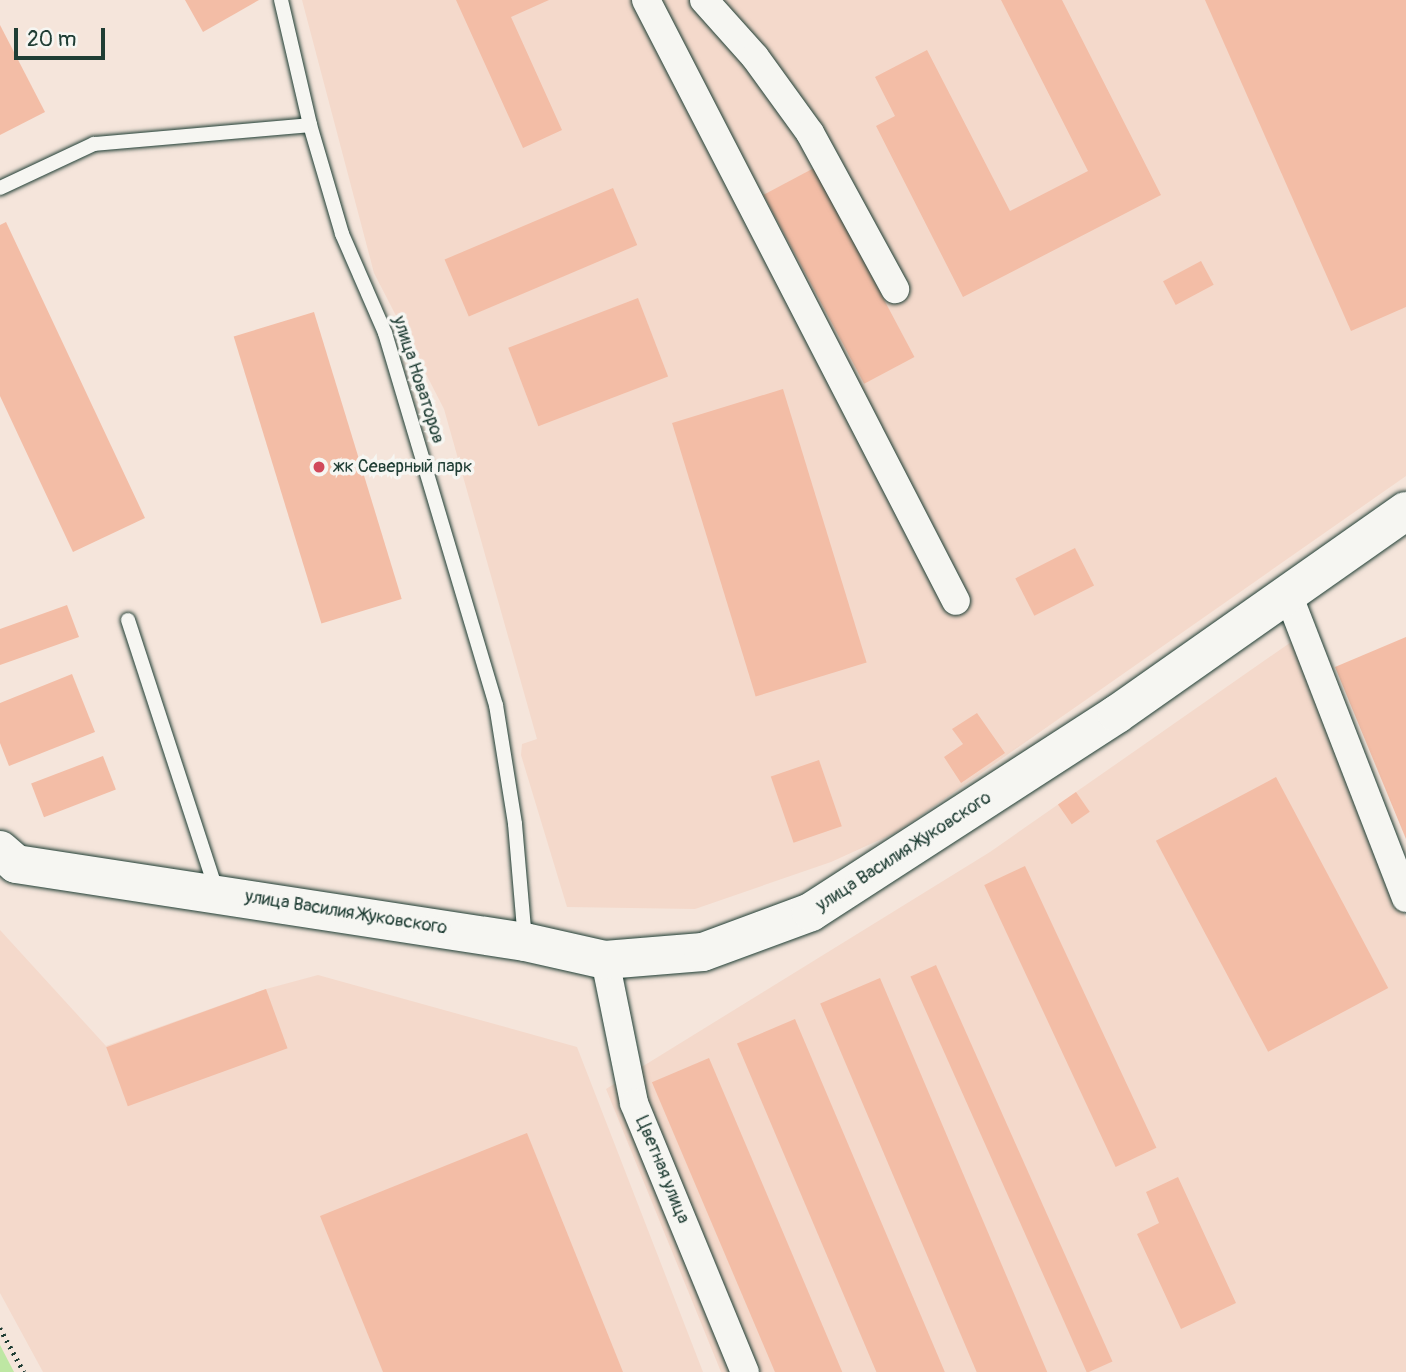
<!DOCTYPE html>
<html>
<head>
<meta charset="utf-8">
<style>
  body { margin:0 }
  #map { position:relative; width:1406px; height:1372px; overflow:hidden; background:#f5e5db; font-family:Pangolin,sans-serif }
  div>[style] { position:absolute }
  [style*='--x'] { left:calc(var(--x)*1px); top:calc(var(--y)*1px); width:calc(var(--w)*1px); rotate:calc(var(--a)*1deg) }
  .built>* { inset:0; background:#f4d9cb }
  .green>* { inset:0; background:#bee7a3 }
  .building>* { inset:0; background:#f3bda6; transform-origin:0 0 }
  .path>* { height:4.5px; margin-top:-2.25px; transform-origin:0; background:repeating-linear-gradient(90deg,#1f3d34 0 2px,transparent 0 7px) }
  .roads { filter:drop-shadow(0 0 2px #1f3d34) drop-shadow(0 0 2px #1f3d34) }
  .lane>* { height:14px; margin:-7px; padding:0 7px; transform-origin:7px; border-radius:7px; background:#f6f6f2 }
  .street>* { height:28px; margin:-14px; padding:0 14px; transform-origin:14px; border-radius:14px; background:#f6f6f2 }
  .secondary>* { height:38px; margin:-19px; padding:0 19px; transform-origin:19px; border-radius:19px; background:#f6f6f2 }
  .dots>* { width:19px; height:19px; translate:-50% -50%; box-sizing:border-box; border:4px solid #f6f6f2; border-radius:50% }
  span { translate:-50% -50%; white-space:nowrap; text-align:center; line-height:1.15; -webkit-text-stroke:7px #f6f6f2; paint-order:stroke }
  .street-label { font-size:18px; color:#1f3d34 }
  .poi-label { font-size:18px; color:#1f3d34 }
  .left { translate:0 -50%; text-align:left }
  .scale { position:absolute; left:14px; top:28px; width:91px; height:32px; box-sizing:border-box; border:4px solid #1f3d34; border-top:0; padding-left:9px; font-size:21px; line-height:24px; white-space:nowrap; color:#1f3d34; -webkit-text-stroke:5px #f6f6f2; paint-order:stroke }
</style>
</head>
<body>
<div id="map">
  <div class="built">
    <i style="clip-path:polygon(302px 0,1406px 0,1406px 476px,897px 832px,831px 862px,695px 909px,567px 907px,521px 755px,522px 744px,537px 739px,444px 409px,374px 273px)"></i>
    <i style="clip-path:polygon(1294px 640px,1406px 919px,1406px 1372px,721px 1372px,606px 1089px,990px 852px)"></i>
    <i style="clip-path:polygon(0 930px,106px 1046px,266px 989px,318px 975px,577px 1047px,703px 1372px,43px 1372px,0 1293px)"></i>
  </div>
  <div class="green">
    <i style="clip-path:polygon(0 1345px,14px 1372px,0 1372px)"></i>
  </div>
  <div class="building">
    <i style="clip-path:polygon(185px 0,259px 0,203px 32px)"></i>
    <i style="clip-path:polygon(456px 0,549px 0,511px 17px,562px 130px,523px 148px)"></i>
    <i style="clip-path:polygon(1001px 0,1062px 0,1161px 195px,963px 297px,876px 126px,895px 116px,875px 77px,927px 50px,1010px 211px,1088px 171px)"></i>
    <i style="clip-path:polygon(1205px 0,1406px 0,1406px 307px,1351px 331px)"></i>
    <i style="clip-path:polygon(0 25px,45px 112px,0 135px)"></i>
    <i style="left:814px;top:168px;width:214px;height:57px;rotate:62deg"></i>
    <i style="left:613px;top:188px;width:62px;height:183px;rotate:67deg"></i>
    <i style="clip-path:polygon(6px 222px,145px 518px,73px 552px,0 396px,0 225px)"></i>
    <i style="left:1201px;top:261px;width:27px;height:43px;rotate:62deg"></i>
    <i style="left:638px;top:298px;width:84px;height:139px;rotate:69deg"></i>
    <i style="left:314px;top:312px;width:300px;height:84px;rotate:73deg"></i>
    <i style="left:783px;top:389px;width:286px;height:116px;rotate:73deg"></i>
    <i style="left:1075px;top:548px;width:42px;height:67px;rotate:63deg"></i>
    <i style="clip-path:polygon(67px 605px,79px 637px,0 665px,0 629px)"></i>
    <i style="clip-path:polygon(1406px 637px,1406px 839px,1335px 667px)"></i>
    <i style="clip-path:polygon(72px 674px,95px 732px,9px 766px,0 743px,0 703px)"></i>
    <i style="clip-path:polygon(977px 713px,1005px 753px,961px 783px,944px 757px,963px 744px,952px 729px)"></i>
    <i style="left:103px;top:756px;width:36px;height:77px;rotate:69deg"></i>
    <i style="left:819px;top:760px;width:70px;height:51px;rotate:71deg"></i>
    <i style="left:1276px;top:777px;width:239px;height:136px;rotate:62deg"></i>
    <i style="left:1076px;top:792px;width:24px;height:22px;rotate:55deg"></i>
    <i style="left:1025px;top:866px;width:311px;height:45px;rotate:65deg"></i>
    <i style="left:936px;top:965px;width:434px;height:28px;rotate:66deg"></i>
    <i style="left:880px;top:978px;width:430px;height:65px;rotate:67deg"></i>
    <i style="left:266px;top:989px;width:63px;height:170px;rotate:70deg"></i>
    <i style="left:795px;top:1019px;width:384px;height:63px;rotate:67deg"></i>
    <i style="left:709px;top:1058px;width:342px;height:62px;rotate:67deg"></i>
    <i style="clip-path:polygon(527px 1133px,623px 1372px,383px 1372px,320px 1216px)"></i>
    <i style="clip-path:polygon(1178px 1177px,1236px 1303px,1181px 1329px,1137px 1234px,1159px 1223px,1146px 1192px)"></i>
  </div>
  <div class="path">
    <i style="--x:0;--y:1328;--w:50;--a:61.4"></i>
  </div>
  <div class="roads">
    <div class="lane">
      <i style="--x:281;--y:0;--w:128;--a:76.9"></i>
      <i style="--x:310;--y:125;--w:114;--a:73.6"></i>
      <i style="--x:342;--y:234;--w:108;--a:66.5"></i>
      <i style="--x:385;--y:333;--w:388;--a:73.4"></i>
      <i style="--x:496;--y:705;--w:121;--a:80.9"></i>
      <i style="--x:515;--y:824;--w:116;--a:85.1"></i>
      <i style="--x:0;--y:188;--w:104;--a:-25.1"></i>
      <i style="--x:94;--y:144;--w:217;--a:-5"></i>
      <i style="--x:128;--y:620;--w:286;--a:71.9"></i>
    </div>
    <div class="street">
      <i style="--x:646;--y:0;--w:676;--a:62.72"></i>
      <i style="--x:704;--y:0;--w:76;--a:48.2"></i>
      <i style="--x:755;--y:57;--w:94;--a:54.1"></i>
      <i style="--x:810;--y:133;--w:178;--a:61.4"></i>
      <i style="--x:1288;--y:594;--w:326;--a:68.8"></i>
      <i style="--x:605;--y:960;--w:146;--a:78.5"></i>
      <i style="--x:634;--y:1103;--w:291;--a:67.6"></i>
    </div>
    <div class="secondary">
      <i style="--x:0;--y:850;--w:21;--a:41"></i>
      <i style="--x:16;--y:864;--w:515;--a:8.71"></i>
      <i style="--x:525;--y:942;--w:82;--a:12.7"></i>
      <i style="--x:605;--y:960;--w:98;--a:-4.7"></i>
      <i style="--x:703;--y:952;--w:115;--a:-20.3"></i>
      <i style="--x:811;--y:912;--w:364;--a:-32.9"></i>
      <i style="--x:1117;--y:714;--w:353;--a:-35.1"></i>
    </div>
  </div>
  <div class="dots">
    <i style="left:319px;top:467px;background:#d1495b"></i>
  </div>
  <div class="street-label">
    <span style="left:418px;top:380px;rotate:72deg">улица Новаторов</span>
    <span style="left:904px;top:852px;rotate:-33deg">улица Василия Жуковского</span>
    <span style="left:346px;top:913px;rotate:9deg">улица Василия Жуковского</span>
    <span style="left:662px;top:1170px;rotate:68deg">Цветная улица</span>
  </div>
  <div class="poi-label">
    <span class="left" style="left:333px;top:467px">жк Северный парк</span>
  </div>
  <div class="scale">20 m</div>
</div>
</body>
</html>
